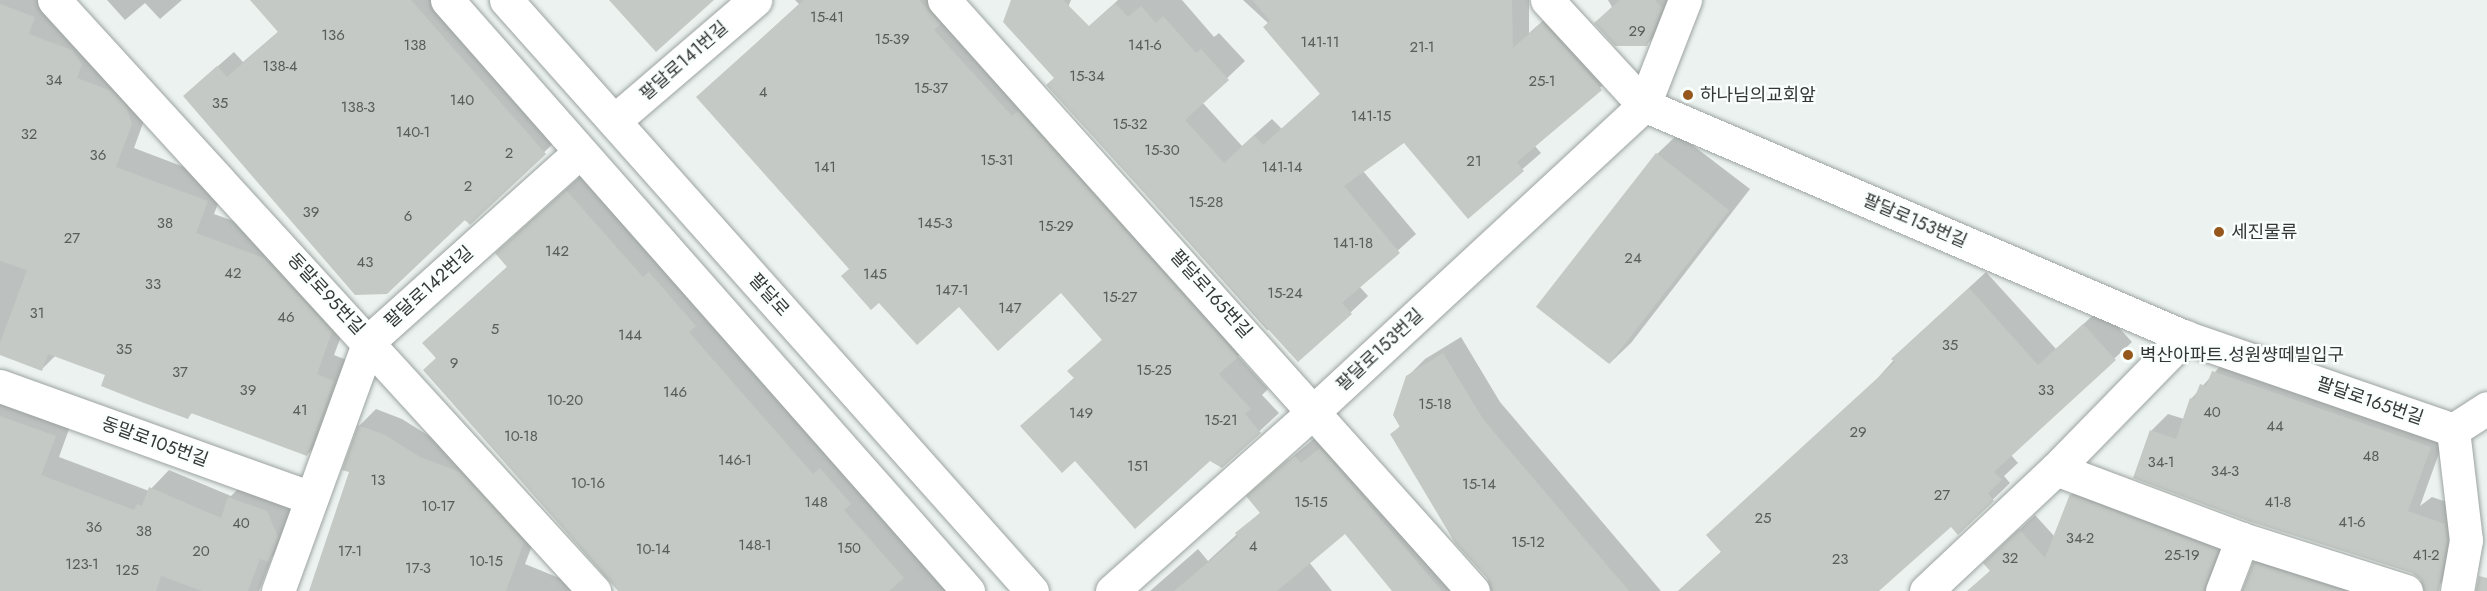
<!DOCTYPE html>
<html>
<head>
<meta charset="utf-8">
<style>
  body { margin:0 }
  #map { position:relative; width:2487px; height:591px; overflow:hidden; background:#ebf2ef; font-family:Jost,"Noto Sans KR",sans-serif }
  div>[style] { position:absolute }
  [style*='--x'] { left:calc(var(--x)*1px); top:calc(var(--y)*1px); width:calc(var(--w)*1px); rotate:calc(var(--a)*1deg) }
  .shadow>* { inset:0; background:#0003 }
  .building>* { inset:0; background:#c4c9c5; transform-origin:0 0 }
  .roads { filter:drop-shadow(0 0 2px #9ca3a0) drop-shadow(0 0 2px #9ca3a0) }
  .street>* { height:33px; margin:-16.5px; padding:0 16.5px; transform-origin:16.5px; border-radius:16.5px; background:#fff }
  .secondary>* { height:33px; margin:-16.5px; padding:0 16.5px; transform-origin:16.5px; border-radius:16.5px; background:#fff }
  .dots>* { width:16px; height:16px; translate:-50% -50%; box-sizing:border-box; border:3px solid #f8fffc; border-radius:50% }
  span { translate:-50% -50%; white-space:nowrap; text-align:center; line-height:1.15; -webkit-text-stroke:4.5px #f8fffc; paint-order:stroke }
  .number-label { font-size:15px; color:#585c5a }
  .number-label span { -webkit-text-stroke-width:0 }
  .street-label { font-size:18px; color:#343736 }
  .poi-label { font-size:18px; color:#343736 }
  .left { translate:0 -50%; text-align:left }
</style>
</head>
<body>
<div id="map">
  <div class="shadow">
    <i style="clip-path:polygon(0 0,52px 0,150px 104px,134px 148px,226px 183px,214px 214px,283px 239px,350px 313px,334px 355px,352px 362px,325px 436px,307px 455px,193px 412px,188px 417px,107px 374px,56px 355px,42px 369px,0 354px)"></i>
    <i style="clip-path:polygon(107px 0,182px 0,160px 19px,145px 3px,125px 20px)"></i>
    <i style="clip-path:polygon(252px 0,443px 0,560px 137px,470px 223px,201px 81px,234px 52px,243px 62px,279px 31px)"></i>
    <i style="clip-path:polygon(795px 0,954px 0,1256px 337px,1238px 356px,1268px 389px,1262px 395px,1279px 413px,1222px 466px,1210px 460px,1075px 459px,1022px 426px,1075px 377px,1069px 371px,1103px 339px,1061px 291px,959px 305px,851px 268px,698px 97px,799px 4px)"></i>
    <i style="clip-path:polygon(1012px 0,1071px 0,1053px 44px)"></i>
    <i style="clip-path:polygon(1118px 0,1182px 0,1214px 37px,1219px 33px,1245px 61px,1202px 102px,1242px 146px,1272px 119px,1282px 129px,1321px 93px,1268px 23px,1243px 0,1529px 0,1529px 33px,1560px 6px,1618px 72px,1534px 145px,1541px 153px,1468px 216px,1405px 141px,1363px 171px,1416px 234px,1359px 286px,1368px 296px,1350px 313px,1267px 330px,1048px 85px,1055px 78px,1063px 50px)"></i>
    <i style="clip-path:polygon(1608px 0,1676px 0,1667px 24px,1646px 45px,1596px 23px,1612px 7px)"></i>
    <i style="clip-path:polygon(1678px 134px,1750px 189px,1631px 343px,1610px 363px,1657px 154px)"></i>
    <i style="clip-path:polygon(585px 172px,965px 591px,624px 591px,424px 343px,508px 266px,515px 235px)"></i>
    <i style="clip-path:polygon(1986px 272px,2056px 349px,2101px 308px,2132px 342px,2011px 455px,2018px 463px,2004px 476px,2010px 483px,1958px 533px,1951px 525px,1877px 591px,1678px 591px,1722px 551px,1910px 342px)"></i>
    <i style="clip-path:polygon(1461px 337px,1500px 402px,1661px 591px,1491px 591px,1489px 578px,1392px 434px,1401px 425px,1407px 377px,1425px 359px)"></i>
    <i style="clip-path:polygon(2230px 355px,2447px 431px,2420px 506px,2432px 497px,2461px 507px,2454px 570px,2437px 587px,2412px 572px,2135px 477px,2152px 430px,2168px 414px,2184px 419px,2192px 398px)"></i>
    <i style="clip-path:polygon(0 391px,73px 418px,59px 457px,149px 491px,169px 470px,231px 496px,248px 479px,286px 493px,295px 518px,287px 542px,272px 557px,259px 591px,0 591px)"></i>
    <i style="clip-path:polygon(376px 409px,402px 419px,437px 441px,540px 525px,525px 564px,591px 591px,310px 591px,351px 471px,344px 469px,360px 425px)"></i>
    <i style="clip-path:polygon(1316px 437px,1478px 591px,1394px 591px,1345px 532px,1309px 562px,1332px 591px,1150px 591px,1198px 549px,1208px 561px,1261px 512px,1268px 477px)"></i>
    <i style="clip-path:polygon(2086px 480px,2232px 534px,2229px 591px,1968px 591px,1991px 570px,2000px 548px,2035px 515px,2055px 537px,2071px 495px)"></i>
    <i style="clip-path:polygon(2270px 548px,2407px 591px,2242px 591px,2254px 563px)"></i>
  </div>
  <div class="building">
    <i style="clip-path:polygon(250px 0,411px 0,546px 154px,470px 225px,465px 220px,387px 294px,355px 295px,183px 96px,217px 66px,227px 77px,278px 32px)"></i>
    <i style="clip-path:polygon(609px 0,714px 0,656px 52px)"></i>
    <i style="clip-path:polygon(804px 0,919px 0,941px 24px,934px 30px,1012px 116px,1018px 111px,1238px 357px,1219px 374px,1251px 409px,1245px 414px,1261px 433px,1222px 468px,1210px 461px,1135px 529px,1075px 461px,1062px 473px,1020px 426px,1074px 378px,1067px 371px,1102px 340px,1061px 293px,998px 351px,959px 307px,917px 345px,879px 303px,871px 310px,841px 276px,849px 269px,696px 97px)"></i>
    <i style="clip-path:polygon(1011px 0,1063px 0,1089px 26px,1115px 3px,1128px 17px,1141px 6px,1156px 23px,1163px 16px,1196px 53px,1201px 49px,1229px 80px,1185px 120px,1224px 163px,1254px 135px,1263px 145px,1320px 94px,1263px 27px,1270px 21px,1252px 0,1512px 0,1513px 48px,1542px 22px,1602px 90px,1517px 162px,1524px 171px,1468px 219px,1404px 143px,1344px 186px,1400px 253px,1342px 303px,1352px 314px,1298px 362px,1046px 85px,1054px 78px,1003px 22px)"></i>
    <i style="clip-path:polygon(1620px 0,1655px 0,1662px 8px,1647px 46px,1615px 46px,1594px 23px)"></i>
    <i style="clip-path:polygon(0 4px,35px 17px,29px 34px,72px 50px,82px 64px,77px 78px,112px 91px,126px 106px,132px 124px,116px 167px,208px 201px,196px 233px,264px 258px,332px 332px,317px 374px,334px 381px,307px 456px,191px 413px,188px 419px,144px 403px,101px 386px,105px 375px,48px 354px,42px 371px,0 355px,0 343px,27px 270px,0 261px)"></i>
    <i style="left:1656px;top:153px;width:93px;height:195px;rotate:38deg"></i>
    <i style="clip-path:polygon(566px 190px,643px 277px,649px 272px,696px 326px,689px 332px,813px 474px,820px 468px,851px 504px,844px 510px,904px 578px,889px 591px,618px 591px,423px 370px,436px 358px,422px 343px,507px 267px,495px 253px)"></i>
    <i style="clip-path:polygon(1969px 288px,2038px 365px,2083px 324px,2116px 360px,1994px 472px,2002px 480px,1988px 493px,1994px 501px,1958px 535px,1951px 527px,1879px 591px,1678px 591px,1721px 552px,1706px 535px,1895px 362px,1891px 359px)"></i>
    <i style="clip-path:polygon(1443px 353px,1483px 419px,1629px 591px,1491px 591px,1487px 578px,1455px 543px,1390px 434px,1400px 427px,1393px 415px,1406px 376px)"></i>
    <i style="clip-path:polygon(2212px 371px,2431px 447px,2408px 511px,2445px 524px,2447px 539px,2439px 591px,2424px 591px,2420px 579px,2412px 573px,2248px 521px,2133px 478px,2150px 430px,2176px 439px,2190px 398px,2194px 399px,2200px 384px,2206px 386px)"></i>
    <i style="clip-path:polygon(0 416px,56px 436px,41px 475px,134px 510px,137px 504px,142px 506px,149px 487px,221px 518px,228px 497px,267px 511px,278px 537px,269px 562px,260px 559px,248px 591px,202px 591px,161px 576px,156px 591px,0 591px)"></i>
    <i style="clip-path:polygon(358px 425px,385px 435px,420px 457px,460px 472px,524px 542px,506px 591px,309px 591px,349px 472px,342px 470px)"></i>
    <i style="clip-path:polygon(1320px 448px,1442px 591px,1392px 591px,1345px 534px,1277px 591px,1174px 591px,1238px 537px,1235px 533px,1260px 513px,1246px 496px,1287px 460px,1295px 456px,1301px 463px)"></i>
    <i style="clip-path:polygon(2070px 494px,2218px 550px,2204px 591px,1967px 591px,1990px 571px,1983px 563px,2019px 529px,2045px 558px)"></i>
    <i style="clip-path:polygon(2253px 562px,2344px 591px,2242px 591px)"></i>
    <i style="clip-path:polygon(2479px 576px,2487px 578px,2487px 591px,2476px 591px)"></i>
  </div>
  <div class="roads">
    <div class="street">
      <i style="--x:54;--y:0;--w:801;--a:47.58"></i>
      <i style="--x:944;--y:0;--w:793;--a:48.17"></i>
      <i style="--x:1547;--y:0;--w:143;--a:47.3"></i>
      <i style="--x:1644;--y:105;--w:589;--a:23.21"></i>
      <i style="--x:2185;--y:337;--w:284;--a:19.1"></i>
      <i style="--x:2453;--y:430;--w:40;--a:-32.9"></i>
      <i style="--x:614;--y:121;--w:186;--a:-40.6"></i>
      <i style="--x:0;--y:386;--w:331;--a:19.8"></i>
      <i style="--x:2453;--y:430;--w:111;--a:83.3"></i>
      <i style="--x:2466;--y:540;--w:52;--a:100"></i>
      <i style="--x:2056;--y:469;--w:199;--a:20.6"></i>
      <i style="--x:2242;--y:539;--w:172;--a:17.6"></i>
      <i style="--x:278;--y:591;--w:266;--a:-70"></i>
      <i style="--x:369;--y:341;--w:283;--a:-41.9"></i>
      <i style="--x:1112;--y:591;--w:272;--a:-41.7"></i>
      <i style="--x:1315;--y:410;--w:449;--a:-42.8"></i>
      <i style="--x:1644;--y:105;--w:113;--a:-68.7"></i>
      <i style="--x:1926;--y:591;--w:178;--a:-43.2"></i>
      <i style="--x:2056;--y:469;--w:185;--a:-45.7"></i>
      <i style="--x:2222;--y:591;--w:56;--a:-69"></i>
    </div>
    <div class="secondary">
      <i style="--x:447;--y:0;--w:788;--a:48.6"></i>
      <i style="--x:506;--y:0;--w:791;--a:48.33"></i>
    </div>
  </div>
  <div class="dots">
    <i style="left:1688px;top:95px;background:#95571c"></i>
    <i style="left:2219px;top:232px;background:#95571c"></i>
    <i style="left:2128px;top:355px;background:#95571c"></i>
  </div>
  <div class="number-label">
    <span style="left:827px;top:18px">15-41</span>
    <span style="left:1637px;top:32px">29</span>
    <span style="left:333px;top:36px">136</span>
    <span style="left:892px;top:40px">15-39</span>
    <span style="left:1320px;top:43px">141-11</span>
    <span style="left:415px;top:46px">138</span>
    <span style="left:1145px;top:46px">141-6</span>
    <span style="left:1422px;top:48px">21-1</span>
    <span style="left:280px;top:67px">138-4</span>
    <span style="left:1087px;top:77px">15-34</span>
    <span style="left:54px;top:81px">34</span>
    <span style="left:1542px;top:82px">25-1</span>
    <span style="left:931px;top:89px">15-37</span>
    <span style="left:763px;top:93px">4</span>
    <span style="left:462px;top:101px">140</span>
    <span style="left:220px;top:104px">35</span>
    <span style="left:358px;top:108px">138-3</span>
    <span style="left:1371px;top:117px">141-15</span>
    <span style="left:1130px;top:125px">15-32</span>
    <span style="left:413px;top:133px">140-1</span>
    <span style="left:29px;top:135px">32</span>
    <span style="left:1162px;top:151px">15-30</span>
    <span style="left:509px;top:154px">2</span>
    <span style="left:98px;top:156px">36</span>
    <span style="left:997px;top:161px">15-31</span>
    <span style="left:1474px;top:162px">21</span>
    <span style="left:825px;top:168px">141</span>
    <span style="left:1282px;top:168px">141-14</span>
    <span style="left:468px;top:187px">2</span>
    <span style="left:1206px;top:203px">15-28</span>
    <span style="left:311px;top:213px">39</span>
    <span style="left:408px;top:217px">6</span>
    <span style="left:165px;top:224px">38</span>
    <span style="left:935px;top:224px">145-3</span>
    <span style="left:1056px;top:227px">15-29</span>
    <span style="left:72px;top:239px">27</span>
    <span style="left:1353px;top:244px">141-18</span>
    <span style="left:557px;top:252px">142</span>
    <span style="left:1633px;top:259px">24</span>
    <span style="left:365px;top:263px">43</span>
    <span style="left:233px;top:274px">42</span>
    <span style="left:875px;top:275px">145</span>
    <span style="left:153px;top:285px">33</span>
    <span style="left:952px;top:291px">147-1</span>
    <span style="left:1285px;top:294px">15-24</span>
    <span style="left:1120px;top:298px">15-27</span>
    <span style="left:1010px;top:309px">147</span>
    <span style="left:37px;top:314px">31</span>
    <span style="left:286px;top:318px">46</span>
    <span style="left:495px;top:330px">5</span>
    <span style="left:630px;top:336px">144</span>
    <span style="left:1950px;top:346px">35</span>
    <span style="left:124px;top:350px">35</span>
    <span style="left:454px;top:364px">9</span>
    <span style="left:1154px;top:371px">15-25</span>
    <span style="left:180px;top:373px">37</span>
    <span style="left:248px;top:391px">39</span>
    <span style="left:2046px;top:391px">33</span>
    <span style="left:675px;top:393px">146</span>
    <span style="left:565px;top:401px">10-20</span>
    <span style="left:1435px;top:405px">15-18</span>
    <span style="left:300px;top:411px">41</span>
    <span style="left:2212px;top:413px">40</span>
    <span style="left:1081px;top:414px">149</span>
    <span style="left:1221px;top:421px">15-21</span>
    <span style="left:2275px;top:427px">44</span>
    <span style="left:1858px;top:433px">29</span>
    <span style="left:521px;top:437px">10-18</span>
    <span style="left:2371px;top:457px">48</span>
    <span style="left:735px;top:461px">146-1</span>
    <span style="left:2161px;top:463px">34-1</span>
    <span style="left:1138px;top:467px">151</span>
    <span style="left:2225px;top:472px">34-3</span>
    <span style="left:378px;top:481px">13</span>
    <span style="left:588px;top:484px">10-16</span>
    <span style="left:1479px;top:485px">15-14</span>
    <span style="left:1942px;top:496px">27</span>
    <span style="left:816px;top:503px">148</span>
    <span style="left:1311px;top:503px">15-15</span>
    <span style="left:2278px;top:503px">41-8</span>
    <span style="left:438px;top:507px">10-17</span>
    <span style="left:1763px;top:519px">25</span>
    <span style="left:2352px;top:523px">41-6</span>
    <span style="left:241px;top:524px">40</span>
    <span style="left:94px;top:528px">36</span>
    <span style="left:144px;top:532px">38</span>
    <span style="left:2080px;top:539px">34-2</span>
    <span style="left:1528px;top:543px">15-12</span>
    <span style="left:755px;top:546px">148-1</span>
    <span style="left:1253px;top:547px">4</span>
    <span style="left:849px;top:549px">150</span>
    <span style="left:653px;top:550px">10-14</span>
    <span style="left:201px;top:552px">20</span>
    <span style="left:350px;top:552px">17-1</span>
    <span style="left:2182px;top:556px">25-19</span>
    <span style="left:2426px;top:556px">41-2</span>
    <span style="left:2010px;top:559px">32</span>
    <span style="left:1840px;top:560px">23</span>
    <span style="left:486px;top:562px">10-15</span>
    <span style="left:82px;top:565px">123-1</span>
    <span style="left:418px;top:569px">17-3</span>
    <span style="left:127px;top:571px">125</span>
  </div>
  <div class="street-label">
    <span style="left:684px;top:61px;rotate:-41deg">팔달로141번길</span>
    <span style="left:1915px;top:221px;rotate:23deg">팔달로153번길</span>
    <span style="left:429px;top:287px;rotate:-42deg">팔달로142번길</span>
    <span style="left:326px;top:294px;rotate:47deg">동말로95번길</span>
    <span style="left:1211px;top:294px;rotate:48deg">팔달로165번길</span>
    <span style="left:769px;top:295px;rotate:48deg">팔달로</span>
    <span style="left:1380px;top:350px;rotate:-43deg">팔달로153번길</span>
    <span style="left:2370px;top:401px;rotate:19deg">팔달로165번길</span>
    <span style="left:155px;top:442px;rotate:20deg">동말로105번길</span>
  </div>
  <div class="poi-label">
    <span class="left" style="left:1700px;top:95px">하나님의교회앞</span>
    <span class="left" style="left:2231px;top:232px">세진물류</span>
    <span class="left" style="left:2140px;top:355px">벽산아파트.성원썅떼빌입구</span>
  </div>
</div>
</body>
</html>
